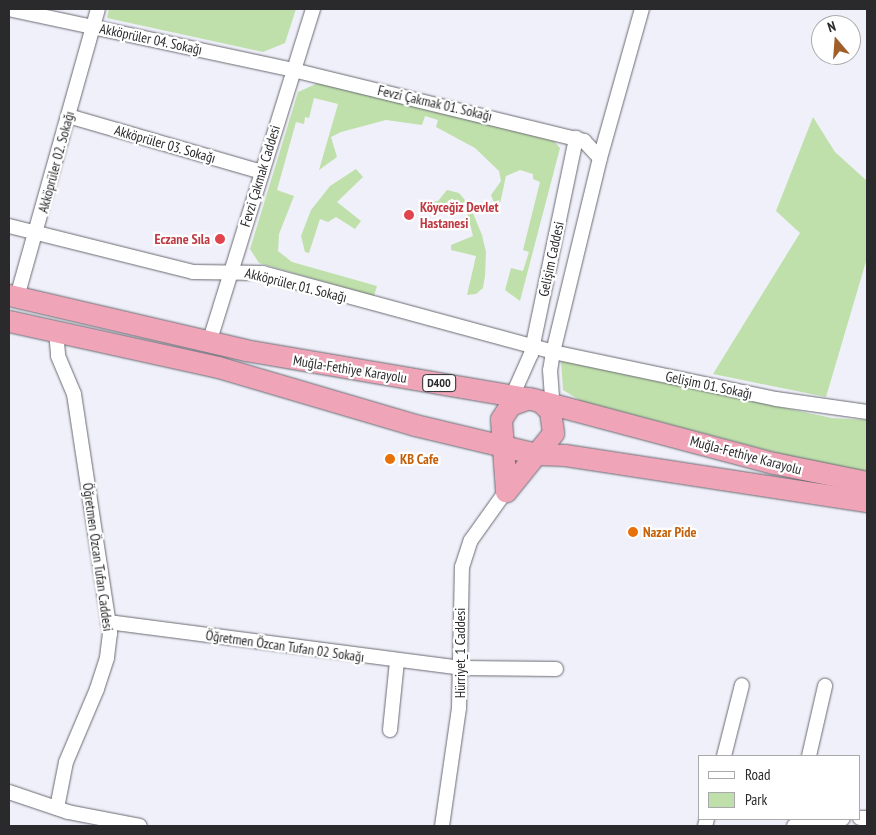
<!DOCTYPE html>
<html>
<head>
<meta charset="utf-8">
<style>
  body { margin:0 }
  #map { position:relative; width:876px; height:835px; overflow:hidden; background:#eff0f9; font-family:"PT Sans Narrow",sans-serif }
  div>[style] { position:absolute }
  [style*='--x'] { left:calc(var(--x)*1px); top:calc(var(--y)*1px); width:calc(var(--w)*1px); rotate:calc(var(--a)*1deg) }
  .green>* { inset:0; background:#bfe0ab }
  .roads { filter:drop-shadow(0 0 1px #6a6a72) drop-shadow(0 0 1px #6a6a72) }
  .minor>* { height:14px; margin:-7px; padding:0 7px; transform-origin:7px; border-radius:7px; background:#fff }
  .highway>* { height:21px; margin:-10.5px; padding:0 10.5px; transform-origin:10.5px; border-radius:10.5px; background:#efa4b8 }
  .dots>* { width:14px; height:14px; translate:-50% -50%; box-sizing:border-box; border:2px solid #fff; border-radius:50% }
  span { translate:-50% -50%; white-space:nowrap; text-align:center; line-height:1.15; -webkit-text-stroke:4.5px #fff; paint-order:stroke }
  .shield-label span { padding:1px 4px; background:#fff; border:1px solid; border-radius:4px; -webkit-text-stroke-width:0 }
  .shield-label { font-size:12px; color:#2a2a2d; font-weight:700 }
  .street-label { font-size:14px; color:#2a2a2d }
  .health-label { font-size:14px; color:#be3a42; font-weight:700 }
  .left { translate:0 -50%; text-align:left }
  .right { translate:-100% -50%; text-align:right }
  .food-label { font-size:14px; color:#c56008; font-weight:700 }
  .frame { position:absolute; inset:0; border:10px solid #2a2a2d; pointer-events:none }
  .legend { position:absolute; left:698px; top:755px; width:162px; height:65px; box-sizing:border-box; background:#fff; border:1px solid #aaaaab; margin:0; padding:6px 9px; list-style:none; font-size:15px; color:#2a2a2d }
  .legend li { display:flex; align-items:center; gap:10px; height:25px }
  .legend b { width:25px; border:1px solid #aaaaab }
  .north { position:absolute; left:811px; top:15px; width:50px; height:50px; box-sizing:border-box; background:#fff; border:1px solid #aaaaab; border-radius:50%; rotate:342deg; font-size:14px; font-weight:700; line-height:20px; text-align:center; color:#2a2a2d }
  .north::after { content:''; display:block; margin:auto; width:18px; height:22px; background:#a05f2a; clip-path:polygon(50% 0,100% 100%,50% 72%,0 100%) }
</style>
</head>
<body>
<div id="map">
  <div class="green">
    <i style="clip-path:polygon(109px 9px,296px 9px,285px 43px,263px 52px,107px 18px)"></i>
    <i style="clip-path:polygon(318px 83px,554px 141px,560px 148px,520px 301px,505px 290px,511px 268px,523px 271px,529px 252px,523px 250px,540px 182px,533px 179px,533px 174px,520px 170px,506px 176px,498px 213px,491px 195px,501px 181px,499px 171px,475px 148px,436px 127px,438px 120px,425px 116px,422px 125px,386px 120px,341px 132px,331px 137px,337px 157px,319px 170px,338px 104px,314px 98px,309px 118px,305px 117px,304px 124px,296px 122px,277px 190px,294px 196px,279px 234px,278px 251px,292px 262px,377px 286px,374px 296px,259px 263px,250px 249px,298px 92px)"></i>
    <i style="clip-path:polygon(813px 117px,835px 152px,867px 181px,867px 258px,826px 397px,713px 374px,800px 233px,776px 211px)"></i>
    <i style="clip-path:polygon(356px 169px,363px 177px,337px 202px,361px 221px,355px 229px,336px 217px,328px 222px,320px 219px,309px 253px,305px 252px,301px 236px,311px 210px,330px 186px)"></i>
    <i style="clip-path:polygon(447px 190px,459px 193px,470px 206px,482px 235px,486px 252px,485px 276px,483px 288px,476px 294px,467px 295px,476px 256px,451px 250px,451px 245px,473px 236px,465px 204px,418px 208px,419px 205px,438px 201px)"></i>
    <i style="clip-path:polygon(561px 361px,832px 418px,867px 420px,867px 473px,805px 460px,581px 401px,563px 390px)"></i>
  </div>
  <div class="roads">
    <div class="minor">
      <i style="--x:9;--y:9;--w:290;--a:12.1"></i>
      <i style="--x:293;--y:70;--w:300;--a:13.7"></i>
      <i style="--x:584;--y:141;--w:23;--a:47"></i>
      <i style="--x:600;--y:158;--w:200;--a:103.6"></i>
      <i style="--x:553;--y:352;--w:18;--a:99"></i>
      <i style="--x:550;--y:370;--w:41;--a:85.8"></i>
      <i style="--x:68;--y:116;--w:202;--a:16.1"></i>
      <i style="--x:600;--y:158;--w:155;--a:-74.3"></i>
      <i style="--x:9;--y:226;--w:190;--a:14"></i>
      <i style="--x:193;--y:272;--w:70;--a:0.8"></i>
      <i style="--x:263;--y:273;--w:301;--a:15.2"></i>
      <i style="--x:553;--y:352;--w:228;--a:11.9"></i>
      <i style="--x:776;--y:399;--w:92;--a:8.1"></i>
      <i style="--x:17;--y:297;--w:299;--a:-74.3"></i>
      <i style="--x:56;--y:331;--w:25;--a:85"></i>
      <i style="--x:58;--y:356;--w:41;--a:67.2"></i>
      <i style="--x:74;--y:394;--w:242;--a:81.4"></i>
      <i style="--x:110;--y:633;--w:25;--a:97"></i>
      <i style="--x:107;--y:658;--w:33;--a:108"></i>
      <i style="--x:97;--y:689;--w:79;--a:113"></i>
      <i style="--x:66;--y:762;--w:47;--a:101.1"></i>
      <i style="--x:209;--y:343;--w:350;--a:-72.7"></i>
      <i style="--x:510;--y:401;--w:51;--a:-65.9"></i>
      <i style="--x:531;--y:354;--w:221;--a:-78.2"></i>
      <i style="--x:108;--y:622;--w:356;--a:7.4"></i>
      <i style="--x:461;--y:668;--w:95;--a:0.6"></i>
      <i style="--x:390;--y:730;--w:69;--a:-84.2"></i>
      <i style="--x:724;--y:756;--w:73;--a:-75.8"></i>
      <i style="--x:809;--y:756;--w:72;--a:-77.1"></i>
      <i style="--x:9;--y:792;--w:62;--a:18.7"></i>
      <i style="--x:68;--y:812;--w:73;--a:11"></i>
      <i style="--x:860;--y:818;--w:7;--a:0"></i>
      <i style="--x:442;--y:826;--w:119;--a:-81.8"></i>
      <i style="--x:459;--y:708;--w:141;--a:-88.8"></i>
      <i style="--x:462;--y:567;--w:28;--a:-72"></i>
      <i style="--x:471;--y:540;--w:60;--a:-54.5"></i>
      <i style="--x:705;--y:826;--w:7;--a:-74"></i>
      <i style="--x:794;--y:826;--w:49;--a:-8.3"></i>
    </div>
    <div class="highway">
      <i style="--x:9;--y:295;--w:242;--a:13.1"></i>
      <i style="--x:245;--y:350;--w:292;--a:9.7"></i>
      <i style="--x:533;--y:399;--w:249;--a:14.9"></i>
      <i style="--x:774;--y:463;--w:95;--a:11.5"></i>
      <i style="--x:9;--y:321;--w:214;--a:12.4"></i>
      <i style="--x:218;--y:367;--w:205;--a:16.4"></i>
      <i style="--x:415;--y:425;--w:125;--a:13.4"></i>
      <i style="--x:537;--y:454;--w:28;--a:2"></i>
      <i style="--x:565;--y:455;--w:305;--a:8.7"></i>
      <i style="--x:529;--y:398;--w:13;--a:18"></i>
      <i style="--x:541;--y:402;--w:13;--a:45"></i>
      <i style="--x:550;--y:411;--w:22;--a:82"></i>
      <i style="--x:553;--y:433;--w:75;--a:129"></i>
      <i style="--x:506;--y:491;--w:72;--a:-94"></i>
      <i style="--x:501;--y:419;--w:17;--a:-57"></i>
      <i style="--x:510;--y:405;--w:20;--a:-20"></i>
    </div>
  </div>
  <div class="dots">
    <i style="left:409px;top:215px;background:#e0444e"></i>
    <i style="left:220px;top:239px;background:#e0444e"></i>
    <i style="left:390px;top:459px;background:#e8710a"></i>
    <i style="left:633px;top:532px;background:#e8710a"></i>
  </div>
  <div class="shield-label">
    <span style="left:439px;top:383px">D400</span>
  </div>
  <div class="street-label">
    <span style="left:151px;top:39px;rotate:12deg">Akköprüler 04. Sokağı</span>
    <span style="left:435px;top:103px;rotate:13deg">Fevzi Çakmak 01. Sokağı</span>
    <span style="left:165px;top:144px;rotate:16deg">Akköprüler 03. Sokağı</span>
    <span style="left:56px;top:162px;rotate:-75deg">Akköprüler 02. Sokağı</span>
    <span style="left:260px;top:176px;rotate:-73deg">Fevzi Çakmak Caddesi</span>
    <span style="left:551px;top:259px;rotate:-78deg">Gelişim Caddesi</span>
    <span style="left:296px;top:285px;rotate:14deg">Akköprüler 01. Sokağı</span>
    <span style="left:350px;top:369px;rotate:9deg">Muğla-Fethiye Karayolu</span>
    <span style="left:709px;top:385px;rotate:12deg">Gelişim 01. Sokağı</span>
    <span style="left:746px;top:455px;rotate:15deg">Muğla-Fethiye Karayolu</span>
    <span style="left:98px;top:557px;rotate:82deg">Öğretmen Özcan Tufan Caddesi</span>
    <span style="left:285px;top:646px;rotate:8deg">Öğretmen Özcan Tufan 02 Sokağı</span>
    <span style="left:460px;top:653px;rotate:-90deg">Hürriyet_1 Caddesi</span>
  </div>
  <div class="health-label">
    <span class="left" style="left:420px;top:215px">Köyceğiz Devlet<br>Hastanesi</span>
    <span class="right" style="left:210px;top:239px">Eczane Sıla</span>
  </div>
  <div class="food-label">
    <span class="left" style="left:400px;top:459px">KB Cafe</span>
    <span class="left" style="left:643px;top:532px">Nazar Pide</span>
  </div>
  <div class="frame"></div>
  <ul class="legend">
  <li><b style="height:6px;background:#fff"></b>Road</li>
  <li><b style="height:14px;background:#bfe0ab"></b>Park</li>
  </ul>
  <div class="north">N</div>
</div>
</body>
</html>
